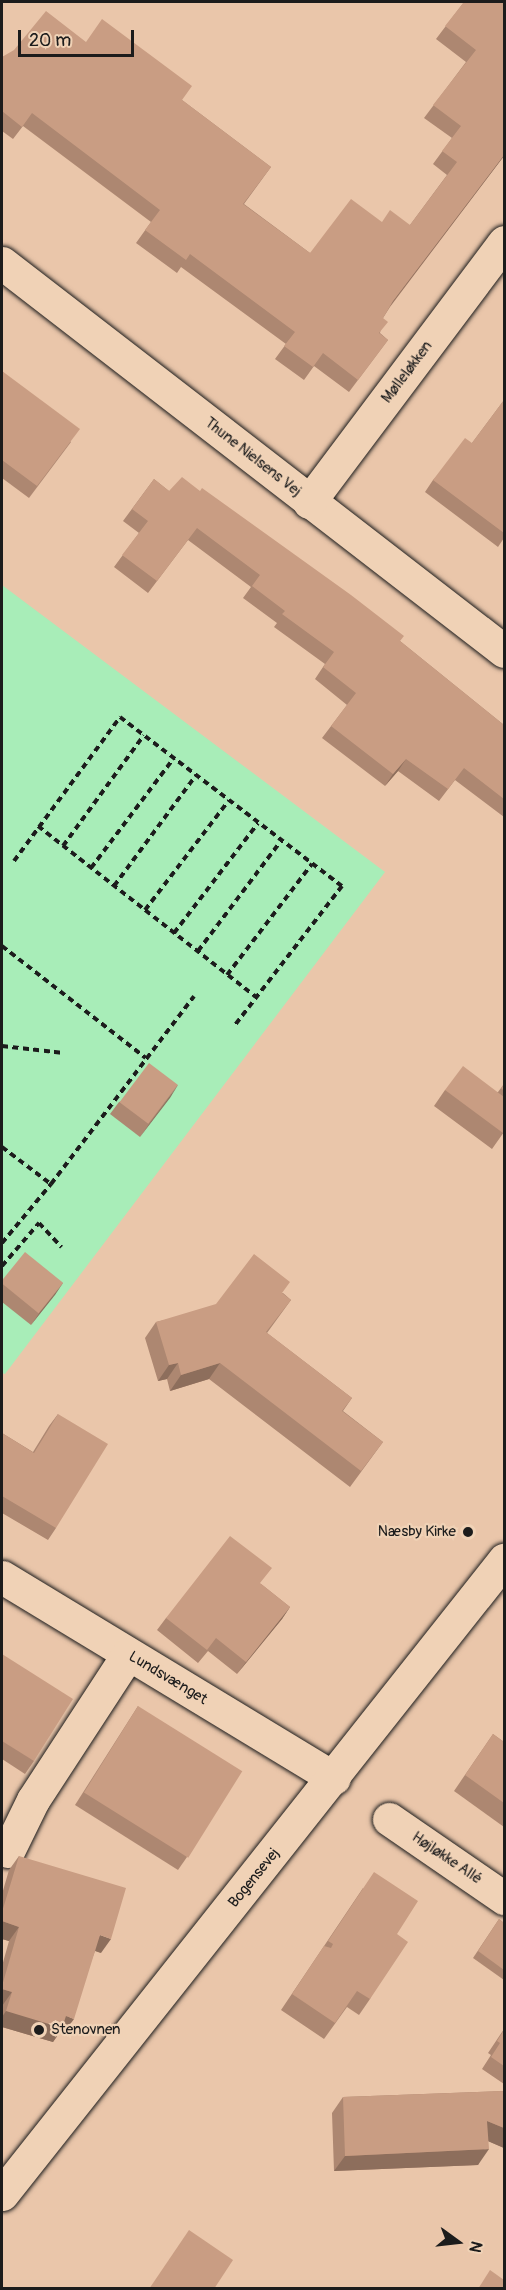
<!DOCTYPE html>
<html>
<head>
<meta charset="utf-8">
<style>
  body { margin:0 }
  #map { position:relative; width:506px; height:2290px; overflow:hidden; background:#eac6aa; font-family:Pangolin,sans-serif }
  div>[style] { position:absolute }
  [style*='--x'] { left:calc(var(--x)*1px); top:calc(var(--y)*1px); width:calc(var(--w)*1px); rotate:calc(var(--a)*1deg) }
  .green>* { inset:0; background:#a8edb8 }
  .path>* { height:4px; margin-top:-2px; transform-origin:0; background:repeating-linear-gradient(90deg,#1c1c1c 0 6px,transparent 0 10.5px) }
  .roads { filter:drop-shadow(0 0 2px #1c1c1c) drop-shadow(0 0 2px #1c1c1c) }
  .minor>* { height:33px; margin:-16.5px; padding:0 16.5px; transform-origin:16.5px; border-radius:16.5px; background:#f0d2b6 }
  .wall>* { inset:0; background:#ad8771 }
  .shaded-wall>* { inset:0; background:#8d6e5c }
  .building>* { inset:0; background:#c99d83; transform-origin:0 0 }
  .dots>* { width:16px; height:16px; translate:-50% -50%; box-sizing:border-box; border:3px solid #f0d2b6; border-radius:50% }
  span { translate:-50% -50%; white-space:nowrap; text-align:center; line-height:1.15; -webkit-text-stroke:4.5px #f0d2b6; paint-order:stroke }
  .street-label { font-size:15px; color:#1c1c1c }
  .poi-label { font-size:15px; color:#1c1c1c }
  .right { translate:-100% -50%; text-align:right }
  .left { translate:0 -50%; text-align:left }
  .frame { position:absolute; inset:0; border:3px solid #1c1c1c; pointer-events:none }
  .north { position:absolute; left:428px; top:2212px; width:60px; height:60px; -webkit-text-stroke:4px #f0d2b6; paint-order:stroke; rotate:105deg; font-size:16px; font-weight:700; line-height:24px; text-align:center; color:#1c1c1c }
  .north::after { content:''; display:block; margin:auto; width:21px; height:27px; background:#1c1c1c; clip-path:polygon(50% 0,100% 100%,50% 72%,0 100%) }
  .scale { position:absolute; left:18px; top:30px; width:116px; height:27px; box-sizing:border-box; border:3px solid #1c1c1c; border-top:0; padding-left:8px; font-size:18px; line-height:21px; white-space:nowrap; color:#1c1c1c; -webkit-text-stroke:4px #f0d2b6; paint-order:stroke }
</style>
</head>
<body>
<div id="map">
  <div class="green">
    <i style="clip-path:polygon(2px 585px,385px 872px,5px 1374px,2px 1373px)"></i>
  </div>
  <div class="path">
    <i style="--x:38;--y:826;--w:277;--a:38.1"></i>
    <i style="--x:63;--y:846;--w:137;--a:-53.9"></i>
    <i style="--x:14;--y:861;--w:179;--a:-53.6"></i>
    <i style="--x:120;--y:717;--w:279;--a:37.3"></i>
    <i style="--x:342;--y:886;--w:177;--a:127.6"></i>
    <i style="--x:91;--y:868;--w:138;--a:-53"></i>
    <i style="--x:114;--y:886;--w:138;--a:-53.5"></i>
    <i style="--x:145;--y:910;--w:138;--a:-52.6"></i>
    <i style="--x:174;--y:933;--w:138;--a:-52.6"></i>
    <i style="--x:2;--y:946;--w:182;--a:37.9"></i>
    <i style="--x:198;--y:951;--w:138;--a:-53"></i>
    <i style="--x:227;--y:975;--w:140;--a:-52.6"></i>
    <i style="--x:2;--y:1046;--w:62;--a:6.4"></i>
    <i style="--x:2;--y:1147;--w:61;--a:37.1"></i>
    <i style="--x:2;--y:1243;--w:77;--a:-50.3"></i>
    <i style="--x:51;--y:1184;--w:236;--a:-52.7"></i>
    <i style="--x:2;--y:1266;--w:57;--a:-49.3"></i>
    <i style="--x:39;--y:1223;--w:33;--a:47"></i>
  </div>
  <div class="roads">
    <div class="minor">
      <i style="--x:2;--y:263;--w:634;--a:37.7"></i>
      <i style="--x:309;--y:502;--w:325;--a:-53.1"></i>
      <i style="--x:2;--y:1577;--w:388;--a:31.2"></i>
      <i style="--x:389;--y:1819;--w:140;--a:34.5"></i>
      <i style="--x:8;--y:1851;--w:57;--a:-63.9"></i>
      <i style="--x:33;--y:1800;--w:174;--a:-56.9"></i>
      <i style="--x:2;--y:2194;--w:809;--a:-51.63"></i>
    </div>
  </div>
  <div class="wall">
    <i style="clip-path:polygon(464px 2px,504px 156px,390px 307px,383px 318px,380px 333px,388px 340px,349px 392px,314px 366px,304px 380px,275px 359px,286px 344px,181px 267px,177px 273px,136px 243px,151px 222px,23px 126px,13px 139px,2px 131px,2px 57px,86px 42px,182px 100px,271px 167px,244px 204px,310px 253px,382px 222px,410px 225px,447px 175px,433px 164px,452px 138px,424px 118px,466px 62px,436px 39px)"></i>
    <i style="clip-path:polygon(2px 371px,71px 442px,29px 498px,2px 478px)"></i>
    <i style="clip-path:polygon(504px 400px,504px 538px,498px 547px,425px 492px,433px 480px,472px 443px)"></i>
    <i style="clip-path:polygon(154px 479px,169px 491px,400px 641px,504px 725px,504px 817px,455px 780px,439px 801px,398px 771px,385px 786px,322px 738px,347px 705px,315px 679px,325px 664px,274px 627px,277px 623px,243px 598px,251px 587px,188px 540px,148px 593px,114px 567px,139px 533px,123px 521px)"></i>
    <i style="clip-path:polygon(504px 1084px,504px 1132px,492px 1149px,434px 1106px,445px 1090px,498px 1092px)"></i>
    <i style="clip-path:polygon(178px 1085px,140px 1137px,110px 1114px,119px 1102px)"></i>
    <i style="clip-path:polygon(2px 1282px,63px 1283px,31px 1325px,2px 1302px)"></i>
    <i style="clip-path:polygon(283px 1293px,291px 1300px,267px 1333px,352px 1398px,343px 1411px,383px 1442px,350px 1487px,209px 1379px,170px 1391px,167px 1379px,158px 1381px,145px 1338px,156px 1322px)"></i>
    <i style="clip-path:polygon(58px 1414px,56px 1528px,48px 1540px,2px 1513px,2px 1433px,33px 1452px,49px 1426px)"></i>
    <i style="clip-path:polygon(261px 1584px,290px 1607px,282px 1619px,237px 1674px,208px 1651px,198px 1663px,157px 1630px,166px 1618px)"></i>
    <i style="clip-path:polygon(2px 1654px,34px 1761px,25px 1774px,2px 1759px)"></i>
    <i style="clip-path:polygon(138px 1706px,187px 1857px,178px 1870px,75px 1805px)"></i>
    <i style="clip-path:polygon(493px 1734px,504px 1742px,504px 1827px,454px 1791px)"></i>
    <i style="clip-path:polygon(19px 1856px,101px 1953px,95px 1951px,64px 2033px,60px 2032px,53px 2042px,2px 2027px,2px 1966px,9px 1941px,2px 1939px,2px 1894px,9px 1870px)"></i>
    <i style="clip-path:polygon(363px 1888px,397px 1934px,370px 1999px,359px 2015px,347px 2007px,324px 2039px,281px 2010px)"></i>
    <i style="clip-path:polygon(499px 1919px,504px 1923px,504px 1980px,473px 1958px)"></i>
    <i style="clip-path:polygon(504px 2029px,504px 2084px,482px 2069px,491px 2055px,488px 2053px)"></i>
    <i style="clip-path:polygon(504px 2091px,504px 2148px,488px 2141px,478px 2165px,334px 2171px,332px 2113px,343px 2097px)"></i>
  </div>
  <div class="shaded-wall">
    <i style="clip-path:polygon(504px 155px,504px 156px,384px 314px,393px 301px)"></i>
    <i style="clip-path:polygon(406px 759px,398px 771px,385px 786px,393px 774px)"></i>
    <i style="clip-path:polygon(178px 1085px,170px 1098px,140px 1137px,149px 1124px)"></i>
    <i style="clip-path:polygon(63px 1283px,55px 1295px,31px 1325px,40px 1312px)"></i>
    <i style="clip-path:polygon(178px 1363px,167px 1379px,158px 1381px,169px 1365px)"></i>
    <i style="clip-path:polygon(220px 1363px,209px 1379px,170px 1391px,181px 1375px)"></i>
    <i style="clip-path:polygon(290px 1607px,282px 1619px,237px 1674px,246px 1662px)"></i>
    <i style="clip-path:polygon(2px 1921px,19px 1927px,9px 1941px,2px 1939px)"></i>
    <i style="clip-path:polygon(100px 1935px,111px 1939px,101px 1953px,90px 1949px)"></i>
    <i style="clip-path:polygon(2px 1989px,12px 1992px,2px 2006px)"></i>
    <i style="clip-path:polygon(6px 2011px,66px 2016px,74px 2019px,64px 2033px,60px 2032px,53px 2042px,2px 2027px,2px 2017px)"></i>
    <i style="clip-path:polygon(487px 2121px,504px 2128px,504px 2148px,476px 2136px)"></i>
    <i style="clip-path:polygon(489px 2149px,478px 2165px,334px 2171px,345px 2156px)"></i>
  </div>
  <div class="building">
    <i style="clip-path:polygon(464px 2px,504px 2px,504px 155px,393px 301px,383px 318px,388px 322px,379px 333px,388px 340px,358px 380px,323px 353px,313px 367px,284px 346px,295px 332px,190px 254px,186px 260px,145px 230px,160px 210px,32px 113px,22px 127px,2px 111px,2px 57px,14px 50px,46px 11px,86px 42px,102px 19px,192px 86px,182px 100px,271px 167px,243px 204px,310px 253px,351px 199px,382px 222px,390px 210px,410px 225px,457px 162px,442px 151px,461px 126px,433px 105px,476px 50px,445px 26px)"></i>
    <i style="clip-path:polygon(2px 371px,80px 429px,37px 486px,2px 460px)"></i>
    <i style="clip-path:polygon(504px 400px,504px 533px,433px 480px,465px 438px,472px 443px)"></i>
    <i style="clip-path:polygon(182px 477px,200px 491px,202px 488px,351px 595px,404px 636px,400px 641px,504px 725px,504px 799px,464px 768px,448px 789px,406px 759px,393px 774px,331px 726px,356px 693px,323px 667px,334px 652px,282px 614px,285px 611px,252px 586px,260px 575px,197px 528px,157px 581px,122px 555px,148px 521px,132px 509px,154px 479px,169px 491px)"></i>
    <i style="left:149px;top:1063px;width:36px;height:49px;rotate:37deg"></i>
    <i style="clip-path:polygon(463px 1066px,504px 1097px,504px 1131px,503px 1133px,445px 1090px)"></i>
    <i style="clip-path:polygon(504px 1084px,504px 1091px,501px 1088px)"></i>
    <i style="left:25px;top:1252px;width:49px;height:39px;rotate:39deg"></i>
    <i style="clip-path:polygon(254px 1254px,290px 1282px,282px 1293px,291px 1300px,266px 1332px,352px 1398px,342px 1411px,383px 1442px,361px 1471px,220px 1363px,181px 1375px,178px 1363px,169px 1365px,156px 1322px,216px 1304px)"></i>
    <i style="clip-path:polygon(58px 1414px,108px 1444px,56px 1528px,2px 1496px,2px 1433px,34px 1453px)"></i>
    <i style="clip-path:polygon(230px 1536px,272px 1568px,260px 1583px,290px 1607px,246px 1662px,216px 1638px,207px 1650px,166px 1618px)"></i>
    <i style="clip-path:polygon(2px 1654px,73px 1699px,34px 1761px,2px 1741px)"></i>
    <i style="left:138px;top:1706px;width:123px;height:102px;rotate:32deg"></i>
    <i style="clip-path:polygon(493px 1734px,504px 1742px,504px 1803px,465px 1775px)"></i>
    <i style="clip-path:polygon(19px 1856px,126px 1888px,111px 1939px,100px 1935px,74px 2019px,66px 2016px,62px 2028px,6px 2011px,12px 1992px,2px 1989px,2px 1986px,19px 1927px,2px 1921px,2px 1912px)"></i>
    <i style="clip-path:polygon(374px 1872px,418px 1901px,397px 1934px,408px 1942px,370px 1999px,357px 1991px,335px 2023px,292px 1994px,324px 1946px,331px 1948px,333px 1944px,328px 1941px)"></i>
    <i style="clip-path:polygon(499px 1919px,504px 1923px,504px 1970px,478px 1951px)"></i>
    <i style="clip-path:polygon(504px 2030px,504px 2066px,491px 2057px,500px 2043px,497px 2041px)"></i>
    <i style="clip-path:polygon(504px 2091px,504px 2128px,487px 2121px,489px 2149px,345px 2156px,343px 2097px)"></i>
    <i style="clip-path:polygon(189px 2230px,233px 2260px,214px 2289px,149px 2289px)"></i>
    <i style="clip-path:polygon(490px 2270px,504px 2280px,504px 2289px,478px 2289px)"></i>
  </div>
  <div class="dots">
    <i style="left:468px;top:1532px;background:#1c1c1c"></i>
    <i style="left:39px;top:2030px;background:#1c1c1c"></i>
  </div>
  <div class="street-label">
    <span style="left:407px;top:372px;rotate:-53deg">Mølleløkken</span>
    <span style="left:253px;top:457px;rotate:38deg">Thune Nielsens Vej</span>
    <span style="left:168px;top:1678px;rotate:31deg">Lundsvænget</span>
    <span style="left:447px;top:1858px;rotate:34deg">Højløkke Allé</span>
    <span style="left:254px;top:1878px;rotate:-51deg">Bogensevej</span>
  </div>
  <div class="poi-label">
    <span class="right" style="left:456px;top:1532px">Næsby Kirke</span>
    <span class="left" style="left:51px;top:2030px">Stenovnen</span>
  </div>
  <div class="frame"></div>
  <div class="north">N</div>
  <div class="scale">20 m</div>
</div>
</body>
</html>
